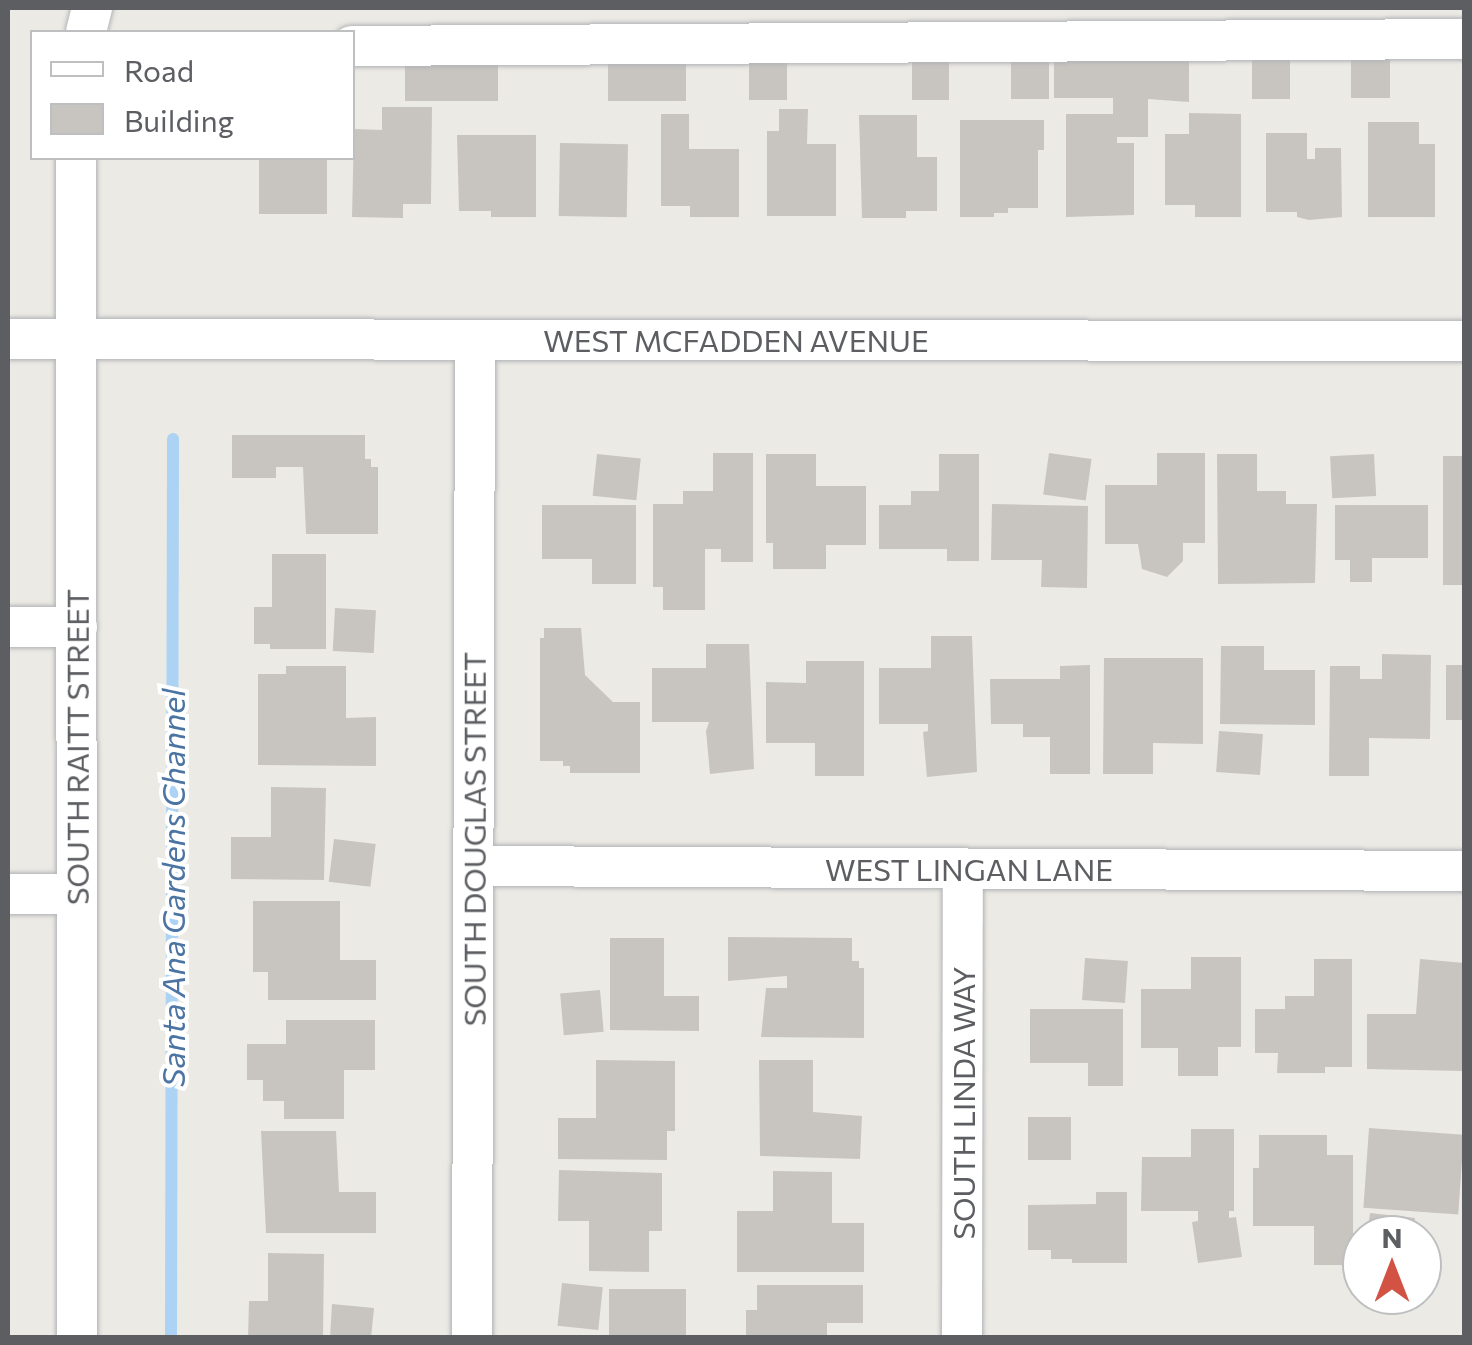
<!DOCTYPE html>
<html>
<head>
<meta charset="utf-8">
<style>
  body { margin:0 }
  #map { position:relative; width:1472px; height:1345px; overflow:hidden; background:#eceae4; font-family:Commissioner,sans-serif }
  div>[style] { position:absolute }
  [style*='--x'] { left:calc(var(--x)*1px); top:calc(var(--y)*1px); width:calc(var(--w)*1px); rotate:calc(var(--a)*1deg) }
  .stream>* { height:12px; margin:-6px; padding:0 6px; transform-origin:6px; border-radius:6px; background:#acd3f4 }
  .building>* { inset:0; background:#c8c5c0; transform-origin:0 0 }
  .roads { filter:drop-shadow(0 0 2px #b1b3b7) drop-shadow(0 0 2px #b1b3b7) }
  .minor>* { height:40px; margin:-20px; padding:0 20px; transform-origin:20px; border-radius:20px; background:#fff }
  span { translate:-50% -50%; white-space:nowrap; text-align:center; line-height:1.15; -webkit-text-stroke:8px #fff; paint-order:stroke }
  .street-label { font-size:30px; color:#5c5e62 }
  .water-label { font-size:32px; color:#4c74a3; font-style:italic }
  .frame { position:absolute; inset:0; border:10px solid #5c5e62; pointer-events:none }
  .legend { position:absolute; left:30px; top:30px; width:325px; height:130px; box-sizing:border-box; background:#fff; border:2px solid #bebfc0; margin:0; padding:12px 18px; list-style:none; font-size:30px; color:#5c5e62 }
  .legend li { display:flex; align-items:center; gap:20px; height:50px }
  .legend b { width:50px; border:2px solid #bebfc0 }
  .north { position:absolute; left:1342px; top:1215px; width:100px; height:100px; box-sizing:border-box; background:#fff; border:2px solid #bebfc0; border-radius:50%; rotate:0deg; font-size:28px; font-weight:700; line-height:40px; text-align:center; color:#5c5e62 }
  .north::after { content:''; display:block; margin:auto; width:35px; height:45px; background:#d25243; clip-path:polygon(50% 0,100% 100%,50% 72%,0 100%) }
</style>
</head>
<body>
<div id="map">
  <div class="stream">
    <i style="--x:171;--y:1338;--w:899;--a:-89.87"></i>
  </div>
  <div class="building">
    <i style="left:1351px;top:59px;width:39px;height:39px"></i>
    <i style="left:912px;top:60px;width:37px;height:40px"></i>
    <i style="left:1011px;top:60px;width:38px;height:39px"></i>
    <i style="left:1252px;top:60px;width:38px;height:39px"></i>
    <i style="left:749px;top:61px;width:38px;height:39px"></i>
    <i style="clip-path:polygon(1054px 61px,1189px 61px,1189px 102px,1148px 99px,1148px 137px,1117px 137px,1117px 143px,1134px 143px,1134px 215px,1066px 217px,1066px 114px,1113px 114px,1113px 98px,1054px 98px)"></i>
    <i style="left:405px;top:62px;width:93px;height:39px"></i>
    <i style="left:608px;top:62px;width:78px;height:39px"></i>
    <i style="clip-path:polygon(382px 107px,432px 107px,431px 204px,403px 204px,403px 218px,352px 217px,354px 129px,382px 130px)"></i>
    <i style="clip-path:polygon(779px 109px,808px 109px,807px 144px,836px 144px,836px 216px,767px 216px,767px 131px,779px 131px)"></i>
    <i style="clip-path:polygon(1189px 113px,1241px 114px,1241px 217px,1195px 217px,1195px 205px,1165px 205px,1165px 134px,1189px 134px)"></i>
    <i style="clip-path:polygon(661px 114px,689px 114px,689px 149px,739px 149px,739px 217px,690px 217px,690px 206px,661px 206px)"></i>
    <i style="clip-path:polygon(859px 115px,917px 115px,917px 157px,937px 157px,937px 211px,906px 211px,906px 218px,862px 218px)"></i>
    <i style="clip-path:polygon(960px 120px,1044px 120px,1044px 150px,1038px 150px,1038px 208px,1008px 208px,1008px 213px,994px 213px,994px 217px,960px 217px)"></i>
    <i style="clip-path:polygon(1368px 122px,1419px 122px,1419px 144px,1435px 144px,1435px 217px,1368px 217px)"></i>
    <i style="clip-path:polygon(1266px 133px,1307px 133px,1307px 159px,1315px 159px,1315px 148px,1341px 148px,1342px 217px,1309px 220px,1297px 217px,1297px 212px,1266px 212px)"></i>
    <i style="clip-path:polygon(457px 135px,536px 135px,536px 217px,491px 217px,491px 211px,459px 211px)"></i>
    <i style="left:560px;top:143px;width:68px;height:73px;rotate:1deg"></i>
    <i style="left:259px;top:158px;width:68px;height:56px"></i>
    <i style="clip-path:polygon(232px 435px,365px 435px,365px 459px,371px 459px,371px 467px,378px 467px,378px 534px,306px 534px,303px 467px,276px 467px,276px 478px,232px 478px)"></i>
    <i style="clip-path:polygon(713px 453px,753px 453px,753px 562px,721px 562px,721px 549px,705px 549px,705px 610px,663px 610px,663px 587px,653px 587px,653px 504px,683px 504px,683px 491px,713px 491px)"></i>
    <i style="left:1049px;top:453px;width:43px;height:42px;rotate:8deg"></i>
    <i style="clip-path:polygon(1157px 453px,1205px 453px,1205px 543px,1183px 543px,1183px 561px,1167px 577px,1142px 569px,1138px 544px,1105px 544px,1105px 485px,1157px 485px)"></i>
    <i style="left:597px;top:454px;width:44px;height:42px;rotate:6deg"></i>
    <i style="clip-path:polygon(766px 454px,816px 454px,816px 486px,866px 486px,866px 545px,826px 545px,826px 569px,773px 569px,773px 543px,766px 543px)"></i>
    <i style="clip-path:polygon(939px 454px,979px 454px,979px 561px,947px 561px,947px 549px,879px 549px,879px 505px,911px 505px,911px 491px,939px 491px)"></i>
    <i style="clip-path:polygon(1217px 454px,1257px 454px,1257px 491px,1286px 491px,1286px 504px,1317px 504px,1315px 583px,1218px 584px)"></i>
    <i style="left:1374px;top:454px;width:42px;height:44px;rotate:87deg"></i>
    <i style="left:1443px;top:456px;width:21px;height:129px"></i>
    <i style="clip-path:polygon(992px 504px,1088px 506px,1087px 588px,1041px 587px,1042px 560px,991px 560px)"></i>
    <i style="clip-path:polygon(542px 505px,636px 505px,636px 584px,592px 584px,592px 559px,542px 559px)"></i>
    <i style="clip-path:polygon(1335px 505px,1428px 505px,1428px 558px,1372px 558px,1372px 582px,1350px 582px,1350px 560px,1335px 560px)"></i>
    <i style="clip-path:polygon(272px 554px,326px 554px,326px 649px,270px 649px,270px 644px,254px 644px,254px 607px,272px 607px)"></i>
    <i style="left:335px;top:608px;width:41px;height:43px;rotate:3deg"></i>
    <i style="clip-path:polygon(544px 628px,581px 628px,585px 675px,613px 702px,640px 702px,640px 773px,570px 773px,570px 766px,563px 766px,563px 761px,540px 761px,540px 638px,544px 638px)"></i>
    <i style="clip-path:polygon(931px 636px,972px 636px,977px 772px,927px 777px,923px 732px,928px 731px,928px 724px,879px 724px,879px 668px,931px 668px)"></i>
    <i style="clip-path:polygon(706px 644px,749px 644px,754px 769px,710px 774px,706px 731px,709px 722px,652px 722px,652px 668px,706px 668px)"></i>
    <i style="clip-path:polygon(1221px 646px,1264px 646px,1264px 670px,1315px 670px,1315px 725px,1220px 724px)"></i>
    <i style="clip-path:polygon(1382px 654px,1431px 655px,1430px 739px,1369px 738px,1369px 776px,1329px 776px,1330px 666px,1360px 666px,1360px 679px,1382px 679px)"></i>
    <i style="clip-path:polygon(1104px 658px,1203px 658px,1203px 744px,1153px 743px,1153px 774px,1103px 774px)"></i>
    <i style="clip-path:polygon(806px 661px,864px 661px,864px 776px,815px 776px,815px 743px,766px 743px,766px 682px,806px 683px)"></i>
    <i style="clip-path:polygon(1090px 665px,1090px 774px,1050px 774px,1050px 737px,1023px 737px,1023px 724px,991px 724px,990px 679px,1060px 679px,1060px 666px)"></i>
    <i style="left:1446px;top:665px;width:18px;height:55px"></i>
    <i style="clip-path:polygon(286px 666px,346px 666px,346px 718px,376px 717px,376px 766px,258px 765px,258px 674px,286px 674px)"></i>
    <i style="left:1219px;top:731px;width:44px;height:41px;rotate:4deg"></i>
    <i style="clip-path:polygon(271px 787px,326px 788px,324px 880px,231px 879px,231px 837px,271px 837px)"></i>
    <i style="left:334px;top:839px;width:42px;height:43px;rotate:7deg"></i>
    <i style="clip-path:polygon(253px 901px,340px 901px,340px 960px,376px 960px,376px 1000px,268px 1000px,268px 972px,253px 972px)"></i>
    <i style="clip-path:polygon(728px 937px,852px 938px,852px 961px,859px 961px,859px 968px,864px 968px,864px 1038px,761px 1037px,766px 988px,787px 988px,787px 976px,728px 981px)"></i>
    <i style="clip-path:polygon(610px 938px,664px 938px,664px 996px,699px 996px,699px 1031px,610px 1030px)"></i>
    <i style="clip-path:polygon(1191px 957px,1241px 957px,1241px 1047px,1218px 1047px,1218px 1076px,1178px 1076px,1178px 1048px,1141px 1048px,1141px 989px,1191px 989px)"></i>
    <i style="left:1085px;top:958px;width:43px;height:42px;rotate:4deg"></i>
    <i style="clip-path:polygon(1314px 959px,1352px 959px,1352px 1067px,1325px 1067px,1325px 1073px,1277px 1073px,1278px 1053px,1255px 1053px,1255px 1009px,1285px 1009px,1285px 996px,1314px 996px)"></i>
    <i style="clip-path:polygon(1420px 959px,1464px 963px,1462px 1071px,1367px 1069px,1367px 1014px,1416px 1014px)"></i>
    <i style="left:600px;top:990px;width:42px;height:40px;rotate:85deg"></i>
    <i style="clip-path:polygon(1030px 1009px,1123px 1009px,1123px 1086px,1088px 1086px,1088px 1063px,1030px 1063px)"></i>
    <i style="clip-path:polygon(286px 1020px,375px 1020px,375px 1070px,344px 1070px,344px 1119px,284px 1119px,284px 1101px,263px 1101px,263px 1080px,247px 1080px,247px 1044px,286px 1044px)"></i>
    <i style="clip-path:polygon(596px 1060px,675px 1061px,675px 1131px,667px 1131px,667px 1160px,558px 1159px,558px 1118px,596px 1118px)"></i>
    <i style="clip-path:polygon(759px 1060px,813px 1060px,813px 1112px,862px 1116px,860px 1159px,760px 1156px)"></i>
    <i style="left:1028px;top:1117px;width:43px;height:43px"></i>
    <i style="left:1369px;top:1128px;width:95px;height:80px;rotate:4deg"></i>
    <i style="clip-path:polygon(1191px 1129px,1234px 1129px,1234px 1211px,1229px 1211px,1229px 1218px,1236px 1217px,1242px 1257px,1198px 1263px,1192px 1222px,1198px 1221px,1198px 1211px,1141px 1211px,1142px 1157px,1191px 1157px)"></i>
    <i style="clip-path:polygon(261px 1131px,336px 1131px,339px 1192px,376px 1192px,376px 1233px,266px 1233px)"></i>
    <i style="clip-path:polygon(1259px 1135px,1327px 1135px,1327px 1155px,1353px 1155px,1353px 1265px,1314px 1265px,1314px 1226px,1253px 1226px,1253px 1168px,1259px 1168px)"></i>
    <i style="clip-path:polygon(559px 1170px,662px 1173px,662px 1231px,649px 1231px,649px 1272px,589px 1271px,589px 1221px,558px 1221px)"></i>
    <i style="clip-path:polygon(773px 1171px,832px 1172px,832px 1223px,864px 1223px,864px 1272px,737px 1272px,737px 1211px,773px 1211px)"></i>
    <i style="clip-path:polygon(1096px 1192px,1127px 1192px,1127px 1263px,1072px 1263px,1072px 1259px,1051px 1259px,1051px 1250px,1028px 1250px,1028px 1205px,1096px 1204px)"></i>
    <i style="clip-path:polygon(1370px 1213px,1415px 1218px,1413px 1235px,1367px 1235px)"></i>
    <i style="clip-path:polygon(268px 1253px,324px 1254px,323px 1338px,248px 1338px,249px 1301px,268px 1301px)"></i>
    <i style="left:562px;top:1283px;width:41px;height:43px;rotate:6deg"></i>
    <i style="clip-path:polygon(757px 1285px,863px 1285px,863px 1323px,827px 1323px,827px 1338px,746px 1338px,746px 1310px,757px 1310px)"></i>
    <i style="left:609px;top:1289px;width:77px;height:49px"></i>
    <i style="clip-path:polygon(332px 1304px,374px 1308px,371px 1338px,330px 1338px)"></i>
  </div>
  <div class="roads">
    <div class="minor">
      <i style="--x:86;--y:32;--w:25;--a:-76"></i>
      <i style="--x:352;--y:46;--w:1112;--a:-0.36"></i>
      <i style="--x:76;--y:158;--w:1180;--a:89.95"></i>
      <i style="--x:8;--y:339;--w:1456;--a:0.08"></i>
      <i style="--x:8;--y:627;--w:69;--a:0"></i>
      <i style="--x:474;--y:866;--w:990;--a:0.29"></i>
      <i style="--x:8;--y:894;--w:69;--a:0"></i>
      <i style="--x:472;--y:1338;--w:998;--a:-89.83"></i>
      <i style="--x:962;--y:1338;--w:470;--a:-89.9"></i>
    </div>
  </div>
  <div class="street-label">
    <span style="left:736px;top:340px">WEST MCFADDEN AVENUE</span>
    <span style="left:77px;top:747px;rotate:-90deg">SOUTH RAITT STREET</span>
    <span style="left:474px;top:839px;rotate:-90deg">SOUTH DOUGLAS STREET</span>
    <span style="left:969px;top:869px">WEST LINGAN LANE</span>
    <span style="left:963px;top:1103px;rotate:-90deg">SOUTH LINDA WAY</span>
  </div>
  <div class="water-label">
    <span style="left:172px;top:888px;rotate:-90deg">Santa Ana Gardens Channel</span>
  </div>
  <div class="frame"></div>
  <ul class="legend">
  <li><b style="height:12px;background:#fff"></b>Road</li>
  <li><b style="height:28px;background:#c8c5c0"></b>Building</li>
  </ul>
  <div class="north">N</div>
</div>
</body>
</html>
